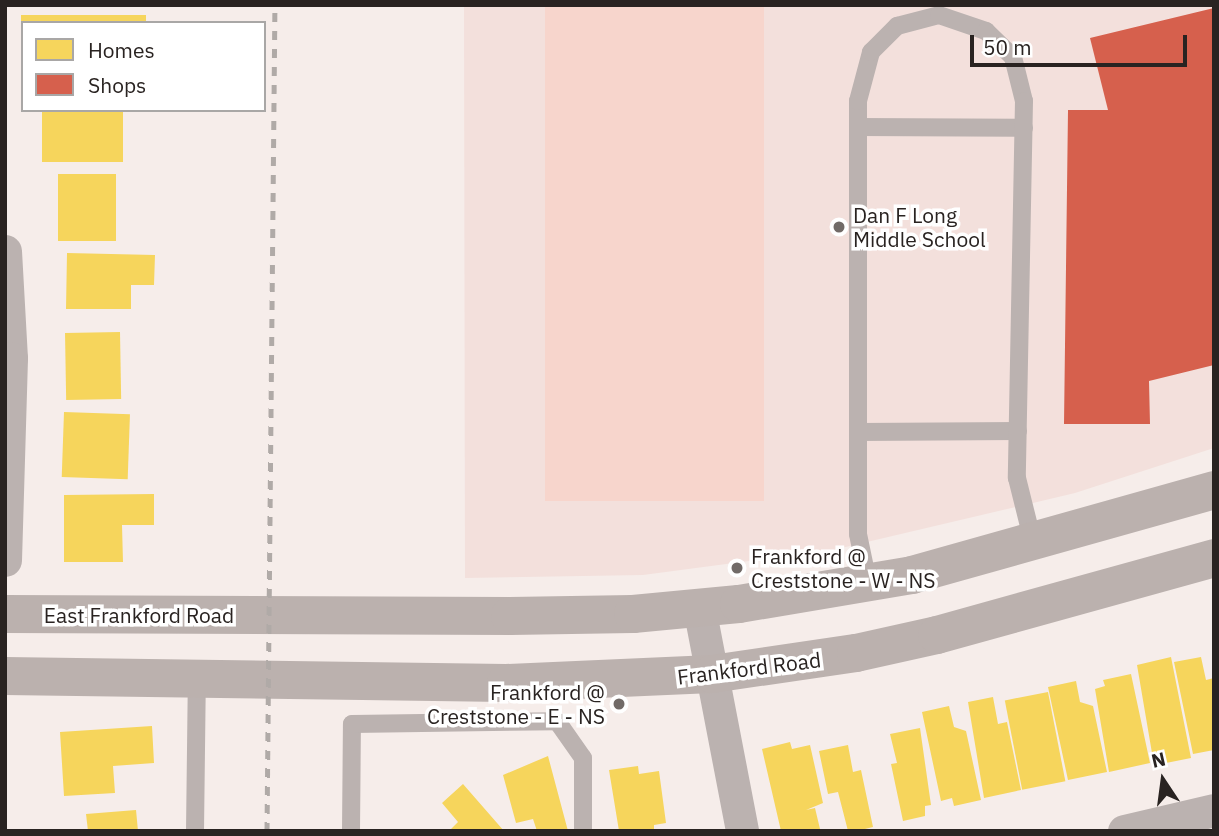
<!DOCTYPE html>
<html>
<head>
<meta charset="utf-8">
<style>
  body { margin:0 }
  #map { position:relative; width:1219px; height:836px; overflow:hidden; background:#f6edea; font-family:"IBM Plex Sans",sans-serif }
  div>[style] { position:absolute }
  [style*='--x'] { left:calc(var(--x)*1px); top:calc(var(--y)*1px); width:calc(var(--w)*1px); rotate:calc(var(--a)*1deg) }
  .built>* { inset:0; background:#f3e0dc }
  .green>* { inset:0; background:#f7d5cc; transform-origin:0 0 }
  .homes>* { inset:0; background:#f6d55c; transform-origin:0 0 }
  .shops>* { inset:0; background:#d6604d }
  .service>* { height:18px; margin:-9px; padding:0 9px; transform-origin:9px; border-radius:9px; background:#bbb2b0 }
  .minor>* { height:33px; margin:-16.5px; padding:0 16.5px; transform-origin:16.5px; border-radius:16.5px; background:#bbb2b0 }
  .secondary>* { height:38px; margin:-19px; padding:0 19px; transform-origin:19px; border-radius:19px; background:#bbb1ae }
  .rail>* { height:5px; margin-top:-2.5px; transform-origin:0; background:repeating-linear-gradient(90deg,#b0aaa7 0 9px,transparent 0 18px) }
  .dots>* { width:19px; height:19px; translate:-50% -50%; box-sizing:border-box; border:4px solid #fff; border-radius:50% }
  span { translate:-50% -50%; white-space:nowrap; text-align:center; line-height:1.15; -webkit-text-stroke:7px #fff; paint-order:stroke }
  .poi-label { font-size:21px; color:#292321 }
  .left { translate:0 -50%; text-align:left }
  .right { translate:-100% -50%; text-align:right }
  .street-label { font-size:21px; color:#292321 }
  .frame { position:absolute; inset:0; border:7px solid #292321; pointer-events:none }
  .legend { position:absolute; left:21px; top:21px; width:245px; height:91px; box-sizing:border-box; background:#fff; border:2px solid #a9a7a6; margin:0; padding:9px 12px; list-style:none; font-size:21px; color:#292321 }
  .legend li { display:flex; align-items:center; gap:14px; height:35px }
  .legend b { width:35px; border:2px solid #a9a7a6 }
  .north { position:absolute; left:1128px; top:745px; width:70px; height:70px; -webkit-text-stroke:5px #fff; paint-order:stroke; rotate:347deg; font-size:19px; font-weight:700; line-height:28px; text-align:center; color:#292321 }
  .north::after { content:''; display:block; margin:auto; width:24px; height:32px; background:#292321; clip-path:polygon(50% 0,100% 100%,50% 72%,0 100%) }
  .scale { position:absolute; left:970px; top:35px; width:217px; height:32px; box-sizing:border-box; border:4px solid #292321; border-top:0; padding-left:9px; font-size:21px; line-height:24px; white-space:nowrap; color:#292321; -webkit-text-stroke:5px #fff; paint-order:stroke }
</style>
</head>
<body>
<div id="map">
  <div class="built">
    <i style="clip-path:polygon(464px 5px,1214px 5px,1214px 448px,1075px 493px,833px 550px,643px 575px,465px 578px)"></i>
  </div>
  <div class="green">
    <i style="left:545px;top:5px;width:219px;height:496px"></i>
  </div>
  <div class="homes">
    <i style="left:146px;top:15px;width:8px;height:125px;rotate:90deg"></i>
    <i style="left:42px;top:110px;width:81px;height:52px"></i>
    <i style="left:58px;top:174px;width:58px;height:67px"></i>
    <i style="clip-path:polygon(67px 253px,155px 255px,154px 285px,131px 285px,131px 309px,66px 309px)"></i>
    <i style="left:120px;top:332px;width:67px;height:55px;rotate:89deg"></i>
    <i style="left:64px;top:412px;width:66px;height:65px;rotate:2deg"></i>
    <i style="clip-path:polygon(154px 494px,154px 525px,122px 525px,123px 562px,64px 562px,64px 495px)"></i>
    <i style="clip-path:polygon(1171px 657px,1191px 758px,1161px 764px,1160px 758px,1153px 759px,1137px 665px)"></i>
    <i style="clip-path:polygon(1201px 657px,1206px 680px,1214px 678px,1214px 750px,1193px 754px,1174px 662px)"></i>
    <i style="clip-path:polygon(1131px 674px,1150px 763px,1109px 772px,1095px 689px,1105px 686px,1103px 680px)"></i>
    <i style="clip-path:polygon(1076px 681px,1080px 702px,1093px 706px,1107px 772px,1068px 780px,1048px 687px)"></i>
    <i style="left:1048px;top:692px;width:91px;height:44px;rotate:79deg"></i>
    <i style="clip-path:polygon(993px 697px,998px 724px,1007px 722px,1021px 790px,984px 798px,968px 702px)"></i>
    <i style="clip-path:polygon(949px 706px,954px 727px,966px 731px,981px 800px,954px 806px,952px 798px,941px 801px,922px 712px)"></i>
    <i style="clip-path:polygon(152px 726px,154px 763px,113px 766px,115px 793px,64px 796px,60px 732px)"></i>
    <i style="clip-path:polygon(920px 728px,931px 805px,925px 806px,925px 816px,903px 821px,891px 764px,897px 763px,890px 734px)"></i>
    <i style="clip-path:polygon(790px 742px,792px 749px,810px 745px,823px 803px,806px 810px,815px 808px,820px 829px,781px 831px,762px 749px)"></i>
    <i style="clip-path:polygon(848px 745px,853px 772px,861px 770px,873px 827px,857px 831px,848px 831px,838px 792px,828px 794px,819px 751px)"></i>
    <i style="clip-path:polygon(548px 756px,568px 831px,537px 831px,533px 819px,516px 823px,503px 775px)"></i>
    <i style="clip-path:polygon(638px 766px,639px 774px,659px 771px,666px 823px,654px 825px,654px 831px,619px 831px,609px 770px)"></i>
    <i style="clip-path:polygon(463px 784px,504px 831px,449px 831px,458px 822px,442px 803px)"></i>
    <i style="clip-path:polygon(136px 810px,138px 831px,88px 831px,86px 814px)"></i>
  </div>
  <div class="shops">
    <i style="clip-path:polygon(1214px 8px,1214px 365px,1149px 381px,1150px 424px,1064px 424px,1068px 110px,1108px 110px,1090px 38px)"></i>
  </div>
  <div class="service">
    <i style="--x:858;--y:127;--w:166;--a:0.3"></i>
    <i style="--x:858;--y:432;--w:160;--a:-0.4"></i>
    <i style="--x:868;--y:582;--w:49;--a:-101.8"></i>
    <i style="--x:858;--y:534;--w:433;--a:-90"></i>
    <i style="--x:858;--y:101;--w:51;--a:-75.1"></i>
    <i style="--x:871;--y:52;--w:37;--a:-45"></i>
    <i style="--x:897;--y:26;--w:43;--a:-14.7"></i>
    <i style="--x:939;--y:15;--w:50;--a:18.8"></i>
    <i style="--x:986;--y:31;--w:37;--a:44"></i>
    <i style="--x:1013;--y:57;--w:45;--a:76"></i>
    <i style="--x:1024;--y:101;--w:377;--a:91.1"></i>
    <i style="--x:1017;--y:478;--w:66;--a:76"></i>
    <i style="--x:195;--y:831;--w:154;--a:-89.3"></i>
    <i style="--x:351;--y:831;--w:107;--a:-89.5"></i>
    <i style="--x:352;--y:724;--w:205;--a:-0.8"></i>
    <i style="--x:557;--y:721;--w:45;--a:54.9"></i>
    <i style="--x:583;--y:758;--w:73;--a:90"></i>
  </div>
  <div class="minor">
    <i style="--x:5;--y:251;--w:107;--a:86.8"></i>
    <i style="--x:11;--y:358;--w:202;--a:91.7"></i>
    <i style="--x:699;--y:607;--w:228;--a:79.1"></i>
    <i style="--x:1124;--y:831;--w:92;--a:-13.1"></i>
  </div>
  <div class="secondary">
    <i style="--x:5;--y:614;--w:505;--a:0.23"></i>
    <i style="--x:510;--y:616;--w:123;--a:-0.9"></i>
    <i style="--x:633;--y:614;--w:106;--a:-5.4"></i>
    <i style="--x:739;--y:604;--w:175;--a:-9.5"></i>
    <i style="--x:912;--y:575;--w:314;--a:-15.7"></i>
    <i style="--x:5;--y:676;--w:501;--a:0.8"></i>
    <i style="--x:506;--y:683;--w:206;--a:-2.5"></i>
    <i style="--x:712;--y:674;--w:146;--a:-8.3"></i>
    <i style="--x:856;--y:653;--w:83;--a:-12.5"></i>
    <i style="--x:937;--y:635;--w:288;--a:-15.5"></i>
  </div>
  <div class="rail">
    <i style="--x:267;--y:831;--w:826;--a:-89.45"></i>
  </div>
  <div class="dots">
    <i style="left:839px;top:227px;background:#716a67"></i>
    <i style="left:737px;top:568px;background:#716a67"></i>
    <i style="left:619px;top:704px;background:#716a67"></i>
  </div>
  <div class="poi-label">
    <span class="left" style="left:853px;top:227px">Dan F Long<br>Middle School</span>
    <span class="left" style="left:751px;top:568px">Frankford @<br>Creststone - W - NS</span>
    <span class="right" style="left:605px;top:704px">Frankford @<br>Creststone - E - NS</span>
  </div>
  <div class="street-label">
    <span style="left:139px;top:615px">East Frankford Road</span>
    <span style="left:749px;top:668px;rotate:-7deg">Frankford Road</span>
  </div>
  <div class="frame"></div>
  <ul class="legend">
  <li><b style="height:19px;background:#f6d55c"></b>Homes</li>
  <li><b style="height:19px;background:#d6604d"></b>Shops</li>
  </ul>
  <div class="north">N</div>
  <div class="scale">50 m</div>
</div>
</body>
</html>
